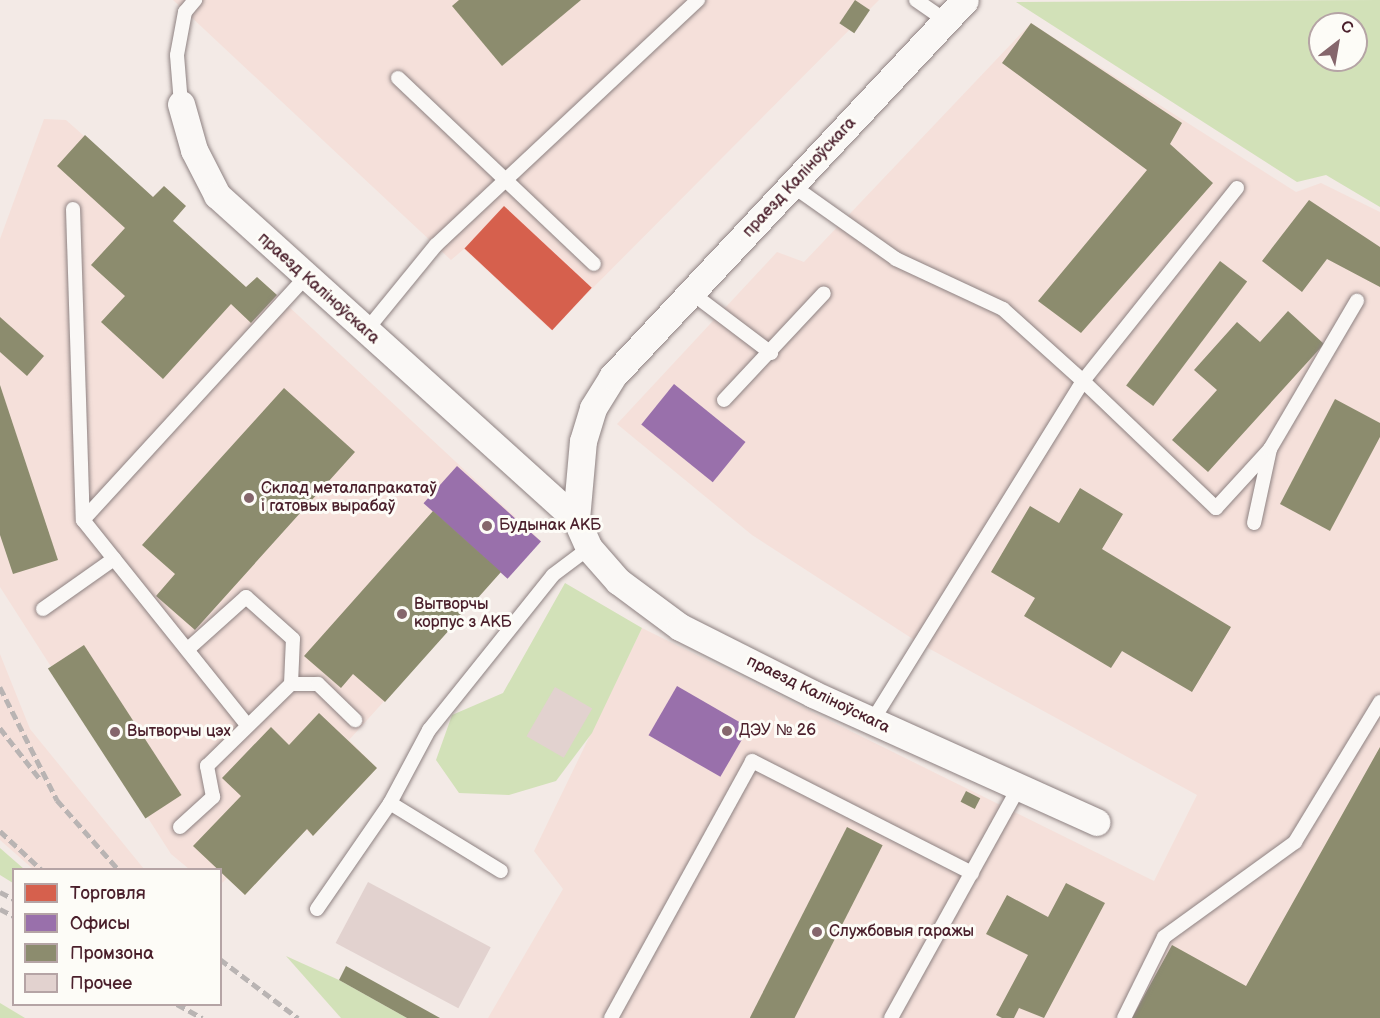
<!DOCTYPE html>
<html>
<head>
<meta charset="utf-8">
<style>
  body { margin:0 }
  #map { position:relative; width:1380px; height:1018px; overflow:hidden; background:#f3eae6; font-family:"Balsamiq Sans",sans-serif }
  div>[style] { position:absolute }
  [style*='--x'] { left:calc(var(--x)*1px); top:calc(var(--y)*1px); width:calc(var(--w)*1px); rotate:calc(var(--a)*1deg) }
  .built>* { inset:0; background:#f5e0da }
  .green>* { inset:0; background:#d2e1b8 }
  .shops>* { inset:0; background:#d6604d; transform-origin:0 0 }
  .offices>* { inset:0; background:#9970ab; transform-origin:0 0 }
  .industry>* { inset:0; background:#8c8c6e; transform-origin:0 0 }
  .building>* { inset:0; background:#e2d2cf; transform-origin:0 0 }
  .roads { filter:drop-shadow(0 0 2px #8e8282) drop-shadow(0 0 2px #8e8282) }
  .service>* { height:14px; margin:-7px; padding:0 7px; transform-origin:7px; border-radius:7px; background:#faf8f6 }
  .minor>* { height:27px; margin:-13.5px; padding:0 13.5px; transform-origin:13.5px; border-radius:13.5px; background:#faf8f6 }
  .rail>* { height:4.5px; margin-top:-2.25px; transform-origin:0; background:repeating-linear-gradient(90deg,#b9b4b3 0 9px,transparent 0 13.5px) }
  .dots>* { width:16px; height:16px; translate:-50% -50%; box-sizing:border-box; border:3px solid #fdfcf7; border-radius:50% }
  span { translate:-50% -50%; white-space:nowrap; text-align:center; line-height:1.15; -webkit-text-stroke:6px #fdfcf7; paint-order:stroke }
  .street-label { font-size:16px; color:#4a1f2b }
  .poi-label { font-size:16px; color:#4a1f2b }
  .left { translate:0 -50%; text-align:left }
  .legend { position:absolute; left:12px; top:868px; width:210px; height:138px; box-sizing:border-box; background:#fdfcf7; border:2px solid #b5a4a5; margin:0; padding:8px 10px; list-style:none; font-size:18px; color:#4a1f2b }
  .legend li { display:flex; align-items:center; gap:12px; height:30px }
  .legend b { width:30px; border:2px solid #b5a4a5 }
  .north { position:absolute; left:1308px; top:12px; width:60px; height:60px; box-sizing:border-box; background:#fdfcf7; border:2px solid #b5a4a5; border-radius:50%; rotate:31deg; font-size:16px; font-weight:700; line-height:24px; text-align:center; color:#4a1f2b }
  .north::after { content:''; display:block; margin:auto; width:21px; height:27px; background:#85666c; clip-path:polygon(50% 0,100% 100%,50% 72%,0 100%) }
</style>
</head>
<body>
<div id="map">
  <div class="built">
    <i style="clip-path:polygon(173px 0,879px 0,551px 330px,464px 249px,451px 260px)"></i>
    <i style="clip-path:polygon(1031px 23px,1296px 192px,1321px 183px,1380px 212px,1380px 1018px,488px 1018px,563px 889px,534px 851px,642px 628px,1154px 881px,1197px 795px,919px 643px,752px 535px,617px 424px,777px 252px,804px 262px)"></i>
    <i style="clip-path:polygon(44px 119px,66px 120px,153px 197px,164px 186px,186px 206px,173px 221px,246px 287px,257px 277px,541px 541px,508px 578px,501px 572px,349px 740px,377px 768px,313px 836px,306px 830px,245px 895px,227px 878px,221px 884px,220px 870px,189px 869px,171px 854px,0 587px,0 239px)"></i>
    <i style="clip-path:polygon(0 654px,30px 729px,144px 869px,33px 869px,0 840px)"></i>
  </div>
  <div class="green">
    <i style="clip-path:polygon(evenodd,1380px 0,1380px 207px,1326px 175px,1297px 182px,1016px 2px,1380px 0,1320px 24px,1356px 24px,1356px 60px,1320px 60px,1320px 24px)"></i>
    <i style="clip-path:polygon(565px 583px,642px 628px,592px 733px,556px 781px,509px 795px,459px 793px,436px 760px,452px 715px,503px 693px)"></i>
    <i style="clip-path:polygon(0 848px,24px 869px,14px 870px,13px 883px,0 875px)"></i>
    <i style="clip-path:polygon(286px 956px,339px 980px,407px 1018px,341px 1018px)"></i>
    <i style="clip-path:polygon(0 1003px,25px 1018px,0 1018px)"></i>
  </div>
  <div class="shops">
    <i style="left:504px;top:206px;width:120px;height:58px;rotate:43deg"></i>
  </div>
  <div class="offices">
    <i style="left:674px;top:384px;width:92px;height:52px;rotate:39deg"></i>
    <i style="left:457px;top:466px;width:113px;height:50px;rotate:42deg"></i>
    <i style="left:677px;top:686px;width:83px;height:57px;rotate:30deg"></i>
  </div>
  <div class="industry">
    <i style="clip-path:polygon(459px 0,581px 0,502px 66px,452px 6px)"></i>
    <i style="left:855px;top:0;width:18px;height:28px;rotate:34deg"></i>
    <i style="clip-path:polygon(1031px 23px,1182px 123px,1170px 144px,1213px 183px,1081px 333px,1038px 301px,1147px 170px,1002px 63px)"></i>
    <i style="clip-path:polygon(85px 135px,153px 197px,164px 186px,186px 206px,173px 221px,246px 287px,257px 277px,277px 295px,251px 323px,231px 304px,163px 379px,101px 322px,125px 296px,91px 265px,125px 228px,57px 166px)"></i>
    <i style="clip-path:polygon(1309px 200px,1380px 247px,1380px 287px,1327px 259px,1302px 292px,1262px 261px)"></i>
    <i style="left:1220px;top:261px;width:34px;height:156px;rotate:37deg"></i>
    <i style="clip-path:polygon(1288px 311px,1324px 344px,1208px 472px,1172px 440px,1217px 390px,1194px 370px,1237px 322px,1260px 342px)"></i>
    <i style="clip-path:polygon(0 317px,44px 356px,27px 376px,0 352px)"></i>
    <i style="clip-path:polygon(0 385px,58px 560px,13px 574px,0 535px)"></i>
    <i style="clip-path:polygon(284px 388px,355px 452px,195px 630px,156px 596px,175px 574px,142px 545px)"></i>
    <i style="clip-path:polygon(1335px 399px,1380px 423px,1380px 437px,1330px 531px,1280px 504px)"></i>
    <i style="clip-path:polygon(1080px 488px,1123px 514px,1102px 549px,1231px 627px,1192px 692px,1122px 651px,1111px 668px,1024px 616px,1035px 598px,991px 572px,1030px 506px,1059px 523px)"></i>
    <i style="clip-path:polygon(433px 511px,501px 572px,385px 702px,353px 674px,341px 688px,304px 656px)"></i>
    <i style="left:84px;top:645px;width:179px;height:43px;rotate:57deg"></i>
    <i style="clip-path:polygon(319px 713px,377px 768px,313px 836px,307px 829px,245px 895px,193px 846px,241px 796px,222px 778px,271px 727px,289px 745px)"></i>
    <i style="clip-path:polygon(1380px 747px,1380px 1018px,1132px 1018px,1172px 945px,1246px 986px)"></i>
    <i style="left:966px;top:791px;width:16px;height:12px;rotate:27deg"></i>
    <i style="left:847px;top:827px;width:40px;height:214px;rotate:27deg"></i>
    <i style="clip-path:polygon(1066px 883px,1105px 903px,1044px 1018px,1019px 1008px,1014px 1018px,1002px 1018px,996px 1015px,1028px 955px,986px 934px,1007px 895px,1048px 917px)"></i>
    <i style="clip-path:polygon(346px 966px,440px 1018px,407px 1018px,339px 980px)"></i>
  </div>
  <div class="building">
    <i style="left:555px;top:687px;width:43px;height:57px;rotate:30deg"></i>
    <i style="left:368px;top:882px;width:139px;height:69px;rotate:28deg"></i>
  </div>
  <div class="roads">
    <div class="service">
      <i style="--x:916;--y:0;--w:35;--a:35"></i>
      <i style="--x:398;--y:78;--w:270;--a:43.5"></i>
      <i style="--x:181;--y:104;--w:49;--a:-94.7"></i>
      <i style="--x:177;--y:55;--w:44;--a:-79.5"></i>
      <i style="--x:185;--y:12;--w:16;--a:-50"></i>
      <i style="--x:793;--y:186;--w:126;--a:35.3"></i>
      <i style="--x:896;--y:259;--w:118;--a:25"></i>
      <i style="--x:1003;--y:309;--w:108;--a:42"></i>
      <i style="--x:1083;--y:381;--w:400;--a:121.8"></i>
      <i style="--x:1237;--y:188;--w:247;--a:128.6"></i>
      <i style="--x:1083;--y:381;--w:184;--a:43.7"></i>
      <i style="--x:1216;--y:508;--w:80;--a:-47.5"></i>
      <i style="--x:73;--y:209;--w:311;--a:88.2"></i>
      <i style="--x:83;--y:520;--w:263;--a:51.3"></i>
      <i style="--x:693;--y:294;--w:98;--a:37.1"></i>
      <i style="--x:365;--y:332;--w:112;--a:-50.8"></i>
      <i style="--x:436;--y:245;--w:359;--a:-43.1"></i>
      <i style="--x:724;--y:400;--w:146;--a:-46.9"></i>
      <i style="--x:83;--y:520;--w:328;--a:-47.5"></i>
      <i style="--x:1254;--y:523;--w:76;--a:-77.8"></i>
      <i style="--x:1270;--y:449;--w:172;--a:-59.6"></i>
      <i style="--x:43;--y:609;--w:87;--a:-35.2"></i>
      <i style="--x:291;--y:684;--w:27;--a:0"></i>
      <i style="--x:318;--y:684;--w:52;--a:44.2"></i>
      <i style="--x:390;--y:803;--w:130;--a:31.5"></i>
      <i style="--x:180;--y:827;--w:45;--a:-42.3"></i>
      <i style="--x:213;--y:797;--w:32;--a:-101"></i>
      <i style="--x:207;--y:766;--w:117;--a:-44.3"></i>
      <i style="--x:291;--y:684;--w:45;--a:-87.5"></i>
      <i style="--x:293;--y:639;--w:63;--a:-138.2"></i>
      <i style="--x:246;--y:597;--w:79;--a:138.1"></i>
      <i style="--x:317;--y:909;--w:129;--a:-55.4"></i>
      <i style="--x:390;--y:803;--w:83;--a:-61.9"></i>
      <i style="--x:429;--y:730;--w:198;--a:-51.3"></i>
      <i style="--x:553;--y:575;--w:45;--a:-36.9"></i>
      <i style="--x:611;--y:1018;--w:293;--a:-61.2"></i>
      <i style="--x:752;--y:761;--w:247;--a:27"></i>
      <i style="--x:891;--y:1018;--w:264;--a:-61"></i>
      <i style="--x:1124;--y:1018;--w:90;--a:-63.7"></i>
      <i style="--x:1164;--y:937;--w:162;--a:-35.9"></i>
      <i style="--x:1295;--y:842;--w:164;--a:-58.7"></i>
    </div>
    <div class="minor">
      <i style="--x:181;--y:104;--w:48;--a:74.2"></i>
      <i style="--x:194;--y:150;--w:51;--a:62.9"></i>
      <i style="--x:217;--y:195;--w:484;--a:42.1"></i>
      <i style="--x:576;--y:519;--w:32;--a:66"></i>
      <i style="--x:589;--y:548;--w:44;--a:48.7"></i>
      <i style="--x:618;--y:581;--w:77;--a:36.6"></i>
      <i style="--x:680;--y:627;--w:149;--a:26.7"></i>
      <i style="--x:813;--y:694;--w:311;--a:24.3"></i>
      <i style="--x:576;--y:519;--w:78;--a:-84.9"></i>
      <i style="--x:583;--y:441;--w:34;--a:-73"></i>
      <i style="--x:593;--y:408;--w:36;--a:-58"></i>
      <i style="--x:612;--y:377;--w:516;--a:-46.88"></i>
    </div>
  </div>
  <div class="rail">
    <i style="--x:0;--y:687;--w:127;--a:63.2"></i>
    <i style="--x:57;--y:800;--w:94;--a:48.5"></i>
    <i style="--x:0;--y:728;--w:65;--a:51.9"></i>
    <i style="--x:0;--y:831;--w:57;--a:42.9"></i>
    <i style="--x:0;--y:892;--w:16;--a:27"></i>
    <i style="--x:0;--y:909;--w:16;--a:27"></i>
    <i style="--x:220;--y:959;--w:98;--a:37.1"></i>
    <i style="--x:177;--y:1004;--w:29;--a:29"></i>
  </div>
  <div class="dots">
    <i style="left:249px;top:498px;background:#85666c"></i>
    <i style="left:487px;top:526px;background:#85666c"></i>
    <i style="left:402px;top:614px;background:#85666c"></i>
    <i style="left:727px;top:731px;background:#85666c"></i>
    <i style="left:115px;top:732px;background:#85666c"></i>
    <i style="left:817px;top:932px;background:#85666c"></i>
  </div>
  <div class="street-label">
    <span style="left:800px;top:178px;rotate:-47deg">праезд Каліноўскага</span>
    <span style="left:318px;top:289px;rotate:42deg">праезд Каліноўскага</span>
    <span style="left:818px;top:695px;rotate:26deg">праезд Каліноўскага</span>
  </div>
  <div class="poi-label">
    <span class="left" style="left:261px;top:498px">Склад металапракатаў<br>і гатовых вырабаў</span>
    <span class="left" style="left:499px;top:526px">Будынак АКБ</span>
    <span class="left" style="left:414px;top:614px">Вытворчы<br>корпус з АКБ</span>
    <span class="left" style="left:739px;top:731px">ДЭУ № 26</span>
    <span class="left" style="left:127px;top:732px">Вытворчы цэх</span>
    <span class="left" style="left:829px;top:932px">Службовыя гаражы</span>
  </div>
  <ul class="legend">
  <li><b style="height:16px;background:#d6604d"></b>Торговля</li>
  <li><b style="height:16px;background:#9970ab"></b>Офисы</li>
  <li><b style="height:16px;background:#8c8c6e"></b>Промзона</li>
  <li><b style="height:16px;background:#e2d2cf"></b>Прочее</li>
  </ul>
  <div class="north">С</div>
</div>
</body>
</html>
